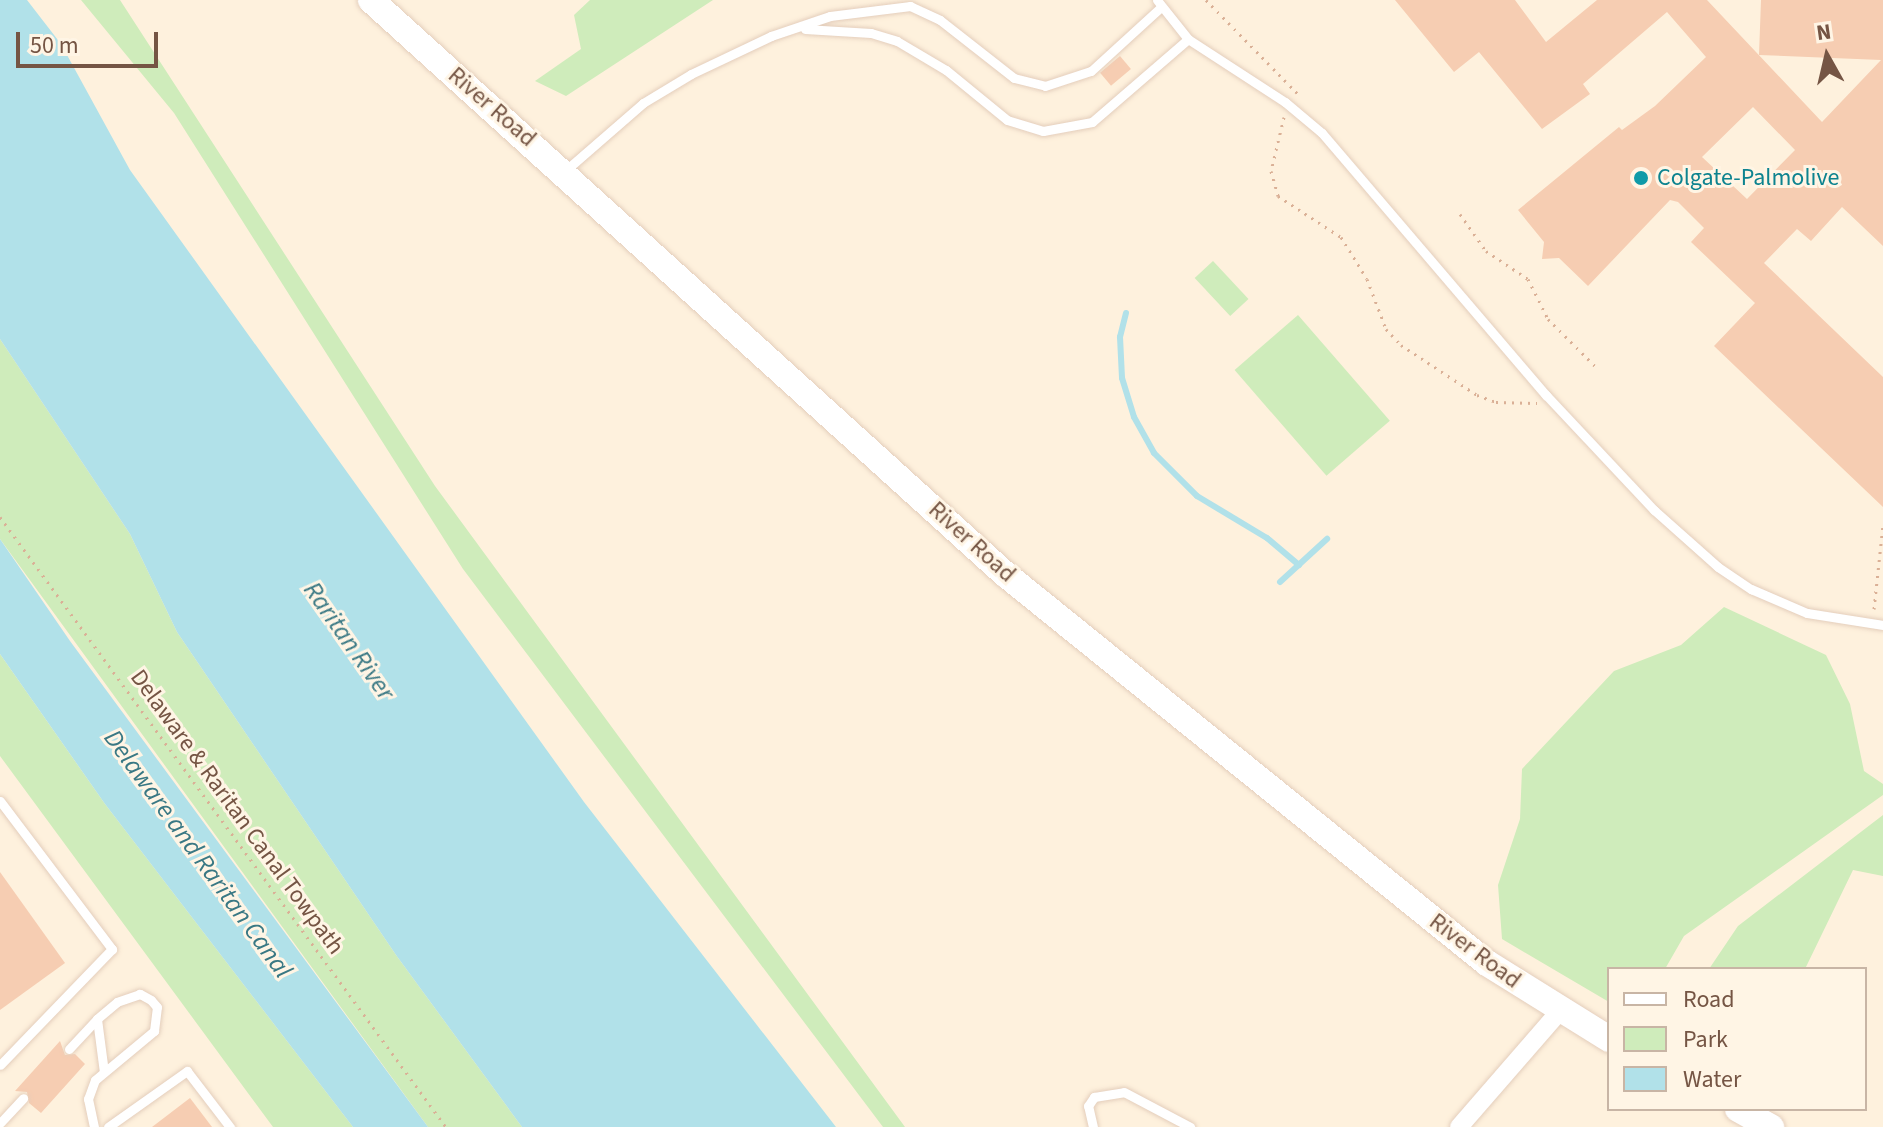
<!DOCTYPE html>
<html>
<head>
<meta charset="utf-8">
<style>
  body { margin:0 }
  #map { position:relative; width:1883px; height:1127px; overflow:hidden; background:#fef1dd; font-family:"Source Sans 3",sans-serif }
  div>[style] { position:absolute }
  [style*='--x'] { left:calc(var(--x)*1px); top:calc(var(--y)*1px); width:calc(var(--w)*1px); rotate:calc(var(--a)*1deg) }
  .green>* { inset:0; background:#cfecbb; transform-origin:0 0 }
  .water>* { inset:0; background:#b1e1e9 }
  .stream>* { height:6px; margin:-3px; padding:0 3px; transform-origin:3px; border-radius:3px; background:#b1e1e9 }
  .building>* { inset:0; background:#f6cdb2; transform-origin:0 0 }
  .path>* { height:3px; margin-top:-1.5px; transform-origin:0; background:repeating-linear-gradient(90deg,#dab096 0 2px,transparent 0 8px) }
  .roads { filter:drop-shadow(0 0 2px #e4cebc) drop-shadow(0 0 2px #e4cebc) }
  .lane>* { height:9px; margin:-4.5px; padding:0 4.5px; transform-origin:4.5px; border-radius:4.5px; background:#fff }
  .street>* { height:18px; margin:-9px; padding:0 9px; transform-origin:9px; border-radius:9px; background:#fff }
  .secondary>* { height:26px; margin:-13px; padding:0 13px; transform-origin:13px; border-radius:13px; background:#fff }
  .dots>* { width:22px; height:22px; translate:-50% -50%; box-sizing:border-box; border:4px solid #fff5e5; border-radius:50% }
  span { translate:-50% -50%; white-space:nowrap; text-align:center; line-height:1.15; -webkit-text-stroke:6px #fff5e5; paint-order:stroke }
  .street-label { font-size:24px; color:#755544 }
  .culture-label { font-size:24px; color:#0d838f }
  .left { translate:0 -50%; text-align:left }
  .water-label { font-size:26px; color:#397884; font-style:italic }
  .legend { position:absolute; left:1607px; top:967px; width:260px; height:144px; box-sizing:border-box; background:#fff5e5; border:2px solid #c8b5a5; margin:0; padding:10px 14px; list-style:none; font-size:24px; color:#755544 }
  .legend li { display:flex; align-items:center; gap:16px; height:40px }
  .legend b { width:40px; border:2px solid #c8b5a5 }
  .north { position:absolute; left:1787px; top:16px; width:80px; height:80px; -webkit-text-stroke:6px #fff5e5; paint-order:stroke; rotate:352deg; font-size:22px; font-weight:700; line-height:32px; text-align:center; color:#755544 }
  .north::after { content:''; display:block; margin:auto; width:28px; height:36px; background:#755544; clip-path:polygon(50% 0,100% 100%,50% 72%,0 100%) }
  .scale { position:absolute; left:16px; top:32px; width:142px; height:36px; box-sizing:border-box; border:4px solid #755544; border-top:0; padding-left:10px; font-size:24px; line-height:28px; white-space:nowrap; color:#755544; -webkit-text-stroke:6px #fff5e5; paint-order:stroke }
</style>
</head>
<body>
<div id="map">
  <div class="green">
    <i style="clip-path:polygon(81px 0,120px 0,435px 486px,905px 1127px,883px 1127px,463px 569px,174px 113px)"></i>
    <i style="clip-path:polygon(590px 0,713px 0,566px 96px,535px 81px,581px 49px,574px 15px)"></i>
    <i style="left:1213px;top:261px;width:52px;height:25px;rotate:47deg"></i>
    <i style="left:1298px;top:315px;width:140px;height:84px;rotate:49deg"></i>
    <i style="clip-path:polygon(0 339px,130px 534px,177px 632px,396px 955px,522px 1127px,428px 1127px,0 539px)"></i>
    <i style="clip-path:polygon(1724px 607px,1826px 655px,1850px 704px,1864px 771px,1883px 784px,1883px 795px,1684px 936px,1665px 969px,1609px 969px,1609px 1002px,1502px 939px,1498px 885px,1520px 819px,1522px 769px,1614px 671px,1681px 645px)"></i>
    <i style="clip-path:polygon(0 654px,105px 804px,353px 1127px,273px 1127px,0 756px)"></i>
    <i style="clip-path:polygon(1883px 815px,1883px 876px,1853px 870px,1805px 969px,1709px 969px,1738px 926px)"></i>
  </div>
  <div class="water">
    <i style="clip-path:polygon(0 0,27px 0,61px 44px,130px 170px,584px 802px,836px 1127px,522px 1127px,396px 955px,177px 632px,130px 534px,0 339px)"></i>
    <i style="clip-path:polygon(0 539px,70px 641px,428px 1127px,353px 1127px,105px 804px,0 654px)"></i>
  </div>
  <div class="stream">
    <i style="--x:1126;--y:313;--w:25;--a:104"></i>
    <i style="--x:1120;--y:337;--w:41;--a:87.2"></i>
    <i style="--x:1122;--y:378;--w:41;--a:72.9"></i>
    <i style="--x:1134;--y:417;--w:41;--a:60.9"></i>
    <i style="--x:1154;--y:453;--w:61;--a:45"></i>
    <i style="--x:1197;--y:496;--w:82;--a:31"></i>
    <i style="--x:1267;--y:538;--w:42;--a:40.2"></i>
    <i style="--x:1280;--y:582;--w:64;--a:-42.5"></i>
  </div>
  <div class="building">
    <i style="clip-path:polygon(evenodd,1395px 0,1515px 0,1546px 42px,1597px 0,1707px 0,1822px 122px,1881px 60px,1759px 55px,1761px 0,1883px 0,1883px 246px,1842px 207px,1811px 241px,1797px 229px,1764px 263px,1883px 377px,1883px 507px,1714px 346px,1755px 303px,1691px 242px,1704px 228px,1678px 202px,1670px 200px,1588px 286px,1559px 258px,1542px 259px,1544px 242px,1518px 210px,1619px 127px,1622px 130px,1655px 106px,1706px 57px,1667px 12px,1583px 84px,1590px 94px,1542px 129px,1479px 52px,1454px 72px,1395px 0,1753px 107px,1795px 150px,1747px 199px,1702px 157px,1753px 107px)"></i>
    <i style="left:1120px;top:56px;width:17px;height:26px;rotate:50deg"></i>
    <i style="clip-path:polygon(0 872px,65px 963px,0 1010px)"></i>
    <i style="clip-path:polygon(60px 1041px,65px 1055px,75px 1054px,85px 1064px,41px 1113px,29px 1103px,27px 1092px,15px 1091px)"></i>
    <i style="clip-path:polygon(190px 1098px,212px 1127px,152px 1127px)"></i>
  </div>
  <div class="path">
    <i style="--x:1206;--y:0;--w:134;--a:45.6"></i>
    <i style="--x:1284;--y:117;--w:56;--a:103.5"></i>
    <i style="--x:1271;--y:171;--w:26;--a:74"></i>
    <i style="--x:1278;--y:196;--w:75;--a:33.1"></i>
    <i style="--x:1341;--y:237;--w:49;--a:58.2"></i>
    <i style="--x:1367;--y:279;--w:53;--a:69.2"></i>
    <i style="--x:1386;--y:329;--w:22;--a:47"></i>
    <i style="--x:1401;--y:345;--w:91;--a:33.3"></i>
    <i style="--x:1477;--y:395;--w:20;--a:20"></i>
    <i style="--x:1496;--y:402;--w:41;--a:1.4"></i>
    <i style="--x:1460;--y:214;--w:45;--a:54.9"></i>
    <i style="--x:1486;--y:251;--w:50;--a:33.7"></i>
    <i style="--x:1528;--y:279;--w:45;--a:63.4"></i>
    <i style="--x:1548;--y:319;--w:66;--a:45"></i>
    <i style="--x:0;--y:517;--w:756;--a:53.83"></i>
    <i style="--x:1874;--y:609;--w:84;--a:-83.9"></i>
  </div>
  <div class="roads">
    <div class="lane">
      <i style="--x:1157;--y:0;--w:50;--a:51.5"></i>
      <i style="--x:1188;--y:39;--w:116;--a:33"></i>
      <i style="--x:1285;--y:102;--w:48;--a:40"></i>
      <i style="--x:1322;--y:133;--w:345;--a:49.5"></i>
      <i style="--x:1546;--y:395;--w:158;--a:46.8"></i>
      <i style="--x:1654;--y:510;--w:86;--a:41.7"></i>
      <i style="--x:1718;--y:567;--w:40;--a:34"></i>
      <i style="--x:1751;--y:589;--w:61;--a:23.2"></i>
      <i style="--x:1807;--y:613;--w:77;--a:9"></i>
      <i style="--x:805;--y:29;--w:66;--a:3.5"></i>
      <i style="--x:871;--y:33;--w:27;--a:17"></i>
      <i style="--x:897;--y:41;--w:57;--a:30.6"></i>
      <i style="--x:946;--y:70;--w:79;--a:39.3"></i>
      <i style="--x:1007;--y:120;--w:38;--a:17"></i>
      <i style="--x:1043;--y:131;--w:50;--a:-10.4"></i>
      <i style="--x:1092;--y:122;--w:127;--a:-40.8"></i>
      <i style="--x:566;--y:170;--w:102;--a:-41"></i>
      <i style="--x:643;--y:103;--w:56;--a:-31.1"></i>
      <i style="--x:691;--y:74;--w:89;--a:-25.4"></i>
      <i style="--x:771;--y:36;--w:62;--a:-18.7"></i>
      <i style="--x:830;--y:16;--w:81;--a:-7.1"></i>
      <i style="--x:910;--y:6;--w:33;--a:25"></i>
      <i style="--x:940;--y:20;--w:94;--a:38.1"></i>
      <i style="--x:1014;--y:78;--w:32;--a:14"></i>
      <i style="--x:1045;--y:86;--w:48;--a:-18.1"></i>
      <i style="--x:1091;--y:71;--w:93;--a:-42.4"></i>
      <i style="--x:0;--y:801;--w:186;--a:52.9"></i>
      <i style="--x:112;--y:949;--w:161;--a:134"></i>
      <i style="--x:69;--y:1049;--w:41;--a:-47"></i>
      <i style="--x:0;--y:1123;--w:34;--a:-47"></i>
      <i style="--x:94;--y:1127;--w:29;--a:-102"></i>
      <i style="--x:88;--y:1099;--w:20;--a:-70"></i>
      <i style="--x:95;--y:1080;--w:77;--a:-39.7"></i>
      <i style="--x:154;--y:1031;--w:24;--a:-83"></i>
      <i style="--x:157;--y:1007;--w:9;--a:-131"></i>
      <i style="--x:151;--y:1000;--w:13;--a:-151"></i>
      <i style="--x:140;--y:994;--w:24;--a:161"></i>
      <i style="--x:117;--y:1002;--w:26;--a:140"></i>
      <i style="--x:97;--y:1019;--w:53;--a:82.5"></i>
      <i style="--x:108;--y:1127;--w:97;--a:-35.3"></i>
      <i style="--x:187;--y:1071;--w:71;--a:52.5"></i>
      <i style="--x:1093;--y:1127;--w:22;--a:-103"></i>
      <i style="--x:1088;--y:1106;--w:11;--a:-56"></i>
      <i style="--x:1094;--y:1097;--w:30;--a:-9"></i>
      <i style="--x:1124;--y:1092;--w:75;--a:27.9"></i>
    </div>
    <div class="street">
      <i style="--x:1459;--y:1127;--w:152;--a:-49"></i>
    </div>
    <div class="secondary">
      <i style="--x:371;--y:0;--w:855;--a:42.16"></i>
      <i style="--x:1005;--y:574;--w:619;--a:38.91"></i>
      <i style="--x:1487;--y:963;--w:144;--a:31.9"></i>
      <i style="--x:1738;--y:1109;--w:38;--a:29"></i>
    </div>
  </div>
  <div class="dots">
    <i style="left:1641px;top:178px;background:#0f9aa8"></i>
  </div>
  <div class="street-label">
    <span style="left:492px;top:107px;rotate:41deg">River Road</span>
    <span style="left:972px;top:542px;rotate:42deg">River Road</span>
    <span style="left:237px;top:812px;rotate:54deg">Delaware &amp; Raritan Canal Towpath</span>
    <span style="left:1475px;top:951px;rotate:37deg">River Road</span>
  </div>
  <div class="culture-label">
    <span class="left" style="left:1657px;top:178px">Colgate-Palmolive</span>
  </div>
  <div class="water-label">
    <span style="left:349px;top:641px;rotate:55deg">Raritan River</span>
    <span style="left:198px;top:854px;rotate:54deg">Delaware and Raritan Canal</span>
  </div>
  <ul class="legend">
  <li><b style="height:10px;background:#fff"></b>Road</li>
  <li><b style="height:22px;background:#cfecbb"></b>Park</li>
  <li><b style="height:22px;background:#b1e1e9"></b>Water</li>
  </ul>
  <div class="north">N</div>
  <div class="scale">50 m</div>
</div>
</body>
</html>
